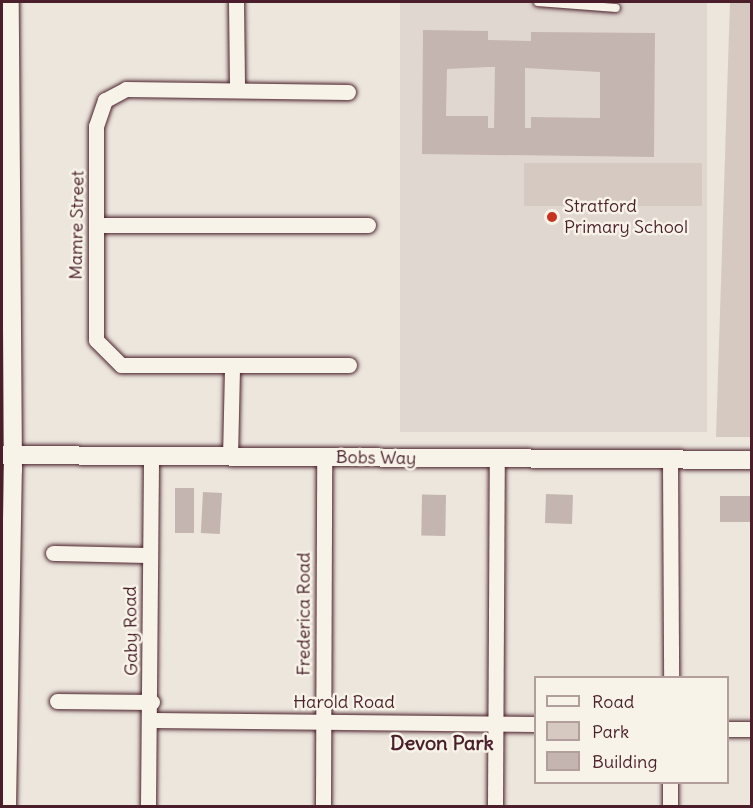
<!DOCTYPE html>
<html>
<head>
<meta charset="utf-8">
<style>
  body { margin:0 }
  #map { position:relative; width:753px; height:808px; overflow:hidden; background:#ece6dd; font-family:Delius,sans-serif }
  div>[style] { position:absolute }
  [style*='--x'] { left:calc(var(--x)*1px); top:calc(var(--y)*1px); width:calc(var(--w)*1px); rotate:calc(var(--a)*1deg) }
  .built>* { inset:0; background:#e0d7d0; transform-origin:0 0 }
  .green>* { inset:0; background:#d5c9c2; transform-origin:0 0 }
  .building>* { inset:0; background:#c4b5b0; transform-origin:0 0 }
  .roads { filter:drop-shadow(0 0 2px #4a1f2b) drop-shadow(0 0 2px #4a1f2b) }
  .service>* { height:8px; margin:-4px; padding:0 4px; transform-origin:4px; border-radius:4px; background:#f7f3e8 }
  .minor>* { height:15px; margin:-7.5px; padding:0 7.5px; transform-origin:7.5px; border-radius:7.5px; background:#f7f3e8 }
  .tertiary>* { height:18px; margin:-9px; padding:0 9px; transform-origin:9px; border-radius:9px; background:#f7f3e8 }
  .dots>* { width:16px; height:16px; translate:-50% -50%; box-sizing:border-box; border:3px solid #f7f3e8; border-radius:50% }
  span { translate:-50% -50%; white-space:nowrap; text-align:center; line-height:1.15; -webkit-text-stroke:5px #f7f3e8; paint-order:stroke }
  .poi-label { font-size:18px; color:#4a1f2b }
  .left { translate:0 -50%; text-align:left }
  .street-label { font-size:18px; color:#4a1f2b }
  .neighbourhood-label { font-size:20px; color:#4a1f2b; font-weight:700 }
  .frame { position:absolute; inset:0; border:3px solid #4a1f2b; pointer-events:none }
  .legend { position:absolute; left:534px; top:676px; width:195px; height:108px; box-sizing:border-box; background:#f7f3e8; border:2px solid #b29e9c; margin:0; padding:8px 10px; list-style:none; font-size:18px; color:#4a1f2b }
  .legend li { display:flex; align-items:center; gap:12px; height:30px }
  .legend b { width:30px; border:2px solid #b29e9c }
</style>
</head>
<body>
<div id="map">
  <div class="built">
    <i style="left:400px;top:2px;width:307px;height:430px"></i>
  </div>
  <div class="green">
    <i style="clip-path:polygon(730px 2px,752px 2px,752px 437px,716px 437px)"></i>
    <i style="left:524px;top:163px;width:178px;height:43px"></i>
  </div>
  <div class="building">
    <i style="clip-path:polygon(evenodd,423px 30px,488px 31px,488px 40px,531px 41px,531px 32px,655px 33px,654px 157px,422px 154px,423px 30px,488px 67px,495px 67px,494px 128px,488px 128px,488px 116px,446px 116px,447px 69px,488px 67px,423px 30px,525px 68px,600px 72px,600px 118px,531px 117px,531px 128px,525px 128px,525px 68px)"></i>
    <i style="left:175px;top:488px;width:19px;height:45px"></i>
    <i style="left:203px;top:492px;width:19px;height:41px;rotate:3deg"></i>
    <i style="left:546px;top:494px;width:27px;height:29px;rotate:2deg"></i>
    <i style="left:446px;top:495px;width:41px;height:24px;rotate:91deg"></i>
    <i style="left:720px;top:496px;width:32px;height:26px"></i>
  </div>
  <div class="roads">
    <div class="service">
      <i style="--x:538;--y:2;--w:78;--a:4.4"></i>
    </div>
    <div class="minor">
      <i style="--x:236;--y:2;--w:88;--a:89.3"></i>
      <i style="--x:348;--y:92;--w:222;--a:-179.2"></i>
      <i style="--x:126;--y:89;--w:24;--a:152"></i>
      <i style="--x:105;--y:100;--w:28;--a:109"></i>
      <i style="--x:96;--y:126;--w:214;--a:90"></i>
      <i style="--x:96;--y:340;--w:35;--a:45"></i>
      <i style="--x:121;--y:365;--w:228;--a:0"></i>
      <i style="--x:100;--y:225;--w:268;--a:0"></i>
      <i style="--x:230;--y:457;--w:91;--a:-88.7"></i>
      <i style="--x:670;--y:460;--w:218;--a:89.7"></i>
      <i style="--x:53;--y:553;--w:97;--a:1.2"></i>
      <i style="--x:57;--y:701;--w:95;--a:0.6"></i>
      <i style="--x:152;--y:720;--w:384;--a:0.6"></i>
      <i style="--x:728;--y:729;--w:24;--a:0"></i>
      <i style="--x:148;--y:806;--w:351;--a:-89.5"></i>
      <i style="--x:323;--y:806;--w:349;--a:-89.8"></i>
      <i style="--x:495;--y:806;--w:347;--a:-89.7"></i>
      <i style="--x:670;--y:806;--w:24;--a:-90"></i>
    </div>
    <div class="tertiary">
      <i style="--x:3;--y:455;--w:749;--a:0.38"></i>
      <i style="--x:7;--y:806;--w:336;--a:-89"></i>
      <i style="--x:13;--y:470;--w:468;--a:-90.4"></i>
    </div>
  </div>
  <div class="dots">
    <i style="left:552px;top:217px;background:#c8321e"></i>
  </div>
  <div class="poi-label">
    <span class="left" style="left:564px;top:217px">Stratford<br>Primary School</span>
  </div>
  <div class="street-label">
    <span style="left:77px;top:225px;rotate:-89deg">Mamre Street</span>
    <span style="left:376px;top:458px;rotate:1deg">Bobs Way</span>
    <span style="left:304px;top:614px;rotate:-90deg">Frederica Road</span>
    <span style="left:131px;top:631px;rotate:-91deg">Gaby Road</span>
    <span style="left:344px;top:702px">Harold Road</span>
  </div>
  <div class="neighbourhood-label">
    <span style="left:442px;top:742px">Devon Park</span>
  </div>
  <div class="frame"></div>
  <ul class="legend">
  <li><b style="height:8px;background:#f7f3e8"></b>Road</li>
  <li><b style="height:16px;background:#d5c9c2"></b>Park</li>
  <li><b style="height:16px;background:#c4b5b0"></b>Building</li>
  </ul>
</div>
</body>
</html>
